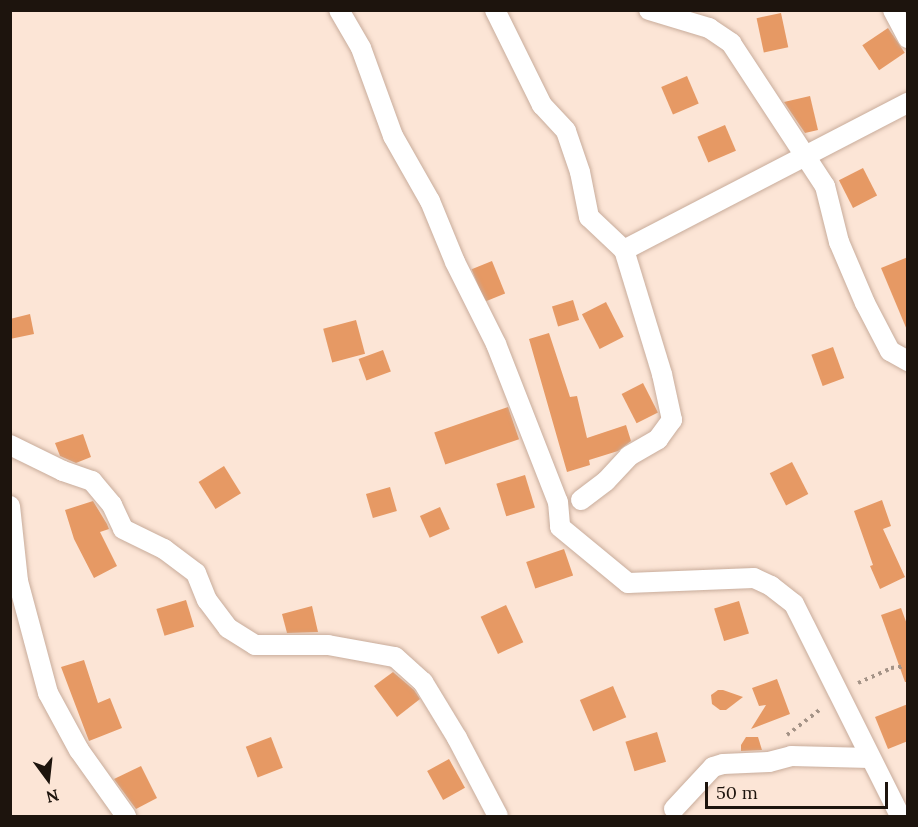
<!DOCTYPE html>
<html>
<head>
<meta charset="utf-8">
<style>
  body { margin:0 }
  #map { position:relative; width:918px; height:827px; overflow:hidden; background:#fce5d6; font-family:Lora,serif }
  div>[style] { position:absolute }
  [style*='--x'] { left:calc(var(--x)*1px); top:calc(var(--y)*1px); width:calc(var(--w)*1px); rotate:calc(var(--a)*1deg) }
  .building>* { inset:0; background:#e69964; transform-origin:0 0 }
  .path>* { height:4px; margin-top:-2px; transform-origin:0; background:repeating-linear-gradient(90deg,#a49387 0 3px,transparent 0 7.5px) }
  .roads { filter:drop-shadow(0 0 2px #c8ac9b) drop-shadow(0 0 2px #c8ac9b) }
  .street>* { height:20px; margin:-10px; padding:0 10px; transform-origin:10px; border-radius:10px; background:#fff }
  span { translate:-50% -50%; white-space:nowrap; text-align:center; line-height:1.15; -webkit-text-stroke:6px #fce5d6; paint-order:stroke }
  .frame { position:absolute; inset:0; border:12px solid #1d140d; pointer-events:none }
  .north { position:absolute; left:18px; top:749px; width:60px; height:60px; -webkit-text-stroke:4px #fce5d6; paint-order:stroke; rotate:165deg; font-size:16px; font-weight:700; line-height:24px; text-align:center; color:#1d140d }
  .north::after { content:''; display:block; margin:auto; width:21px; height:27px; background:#1d140d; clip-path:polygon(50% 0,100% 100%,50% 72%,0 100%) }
  .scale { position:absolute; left:705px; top:782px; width:183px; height:27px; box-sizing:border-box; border:3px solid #1d140d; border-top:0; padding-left:8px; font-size:18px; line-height:21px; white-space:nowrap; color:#1d140d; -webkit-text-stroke:4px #fce5d6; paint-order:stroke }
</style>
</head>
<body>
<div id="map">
  <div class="building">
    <i style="left:781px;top:13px;width:35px;height:25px;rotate:78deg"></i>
    <i style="left:888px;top:28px;width:30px;height:31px;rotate:56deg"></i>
    <i style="left:687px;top:76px;width:30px;height:28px;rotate:67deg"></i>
    <i style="clip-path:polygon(810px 96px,818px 130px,805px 133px,784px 102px)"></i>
    <i style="left:725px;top:125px;width:28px;height:30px;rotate:67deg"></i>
    <i style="left:863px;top:168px;width:31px;height:27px;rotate:63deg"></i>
    <i style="clip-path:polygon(908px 257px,908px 330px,907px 330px,881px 268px)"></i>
    <i style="left:492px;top:261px;width:35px;height:22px;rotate:68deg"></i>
    <i style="left:573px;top:300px;width:21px;height:22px;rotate:73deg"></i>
    <i style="left:606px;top:302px;width:39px;height:27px;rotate:63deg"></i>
    <i style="clip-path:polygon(30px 314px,34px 334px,10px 339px,10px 319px)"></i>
    <i style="left:356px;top:320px;width:35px;height:34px;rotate:75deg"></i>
    <i style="clip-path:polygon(549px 333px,570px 397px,577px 396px,587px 438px,626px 425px,631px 441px,618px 451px,589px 460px,590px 465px,567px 472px,529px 339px)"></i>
    <i style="left:833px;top:347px;width:33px;height:23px;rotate:70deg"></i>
    <i style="left:383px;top:350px;width:23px;height:26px;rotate:70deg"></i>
    <i style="left:643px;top:383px;width:33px;height:24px;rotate:63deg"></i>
    <i style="left:508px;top:407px;width:34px;height:78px;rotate:71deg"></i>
    <i style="clip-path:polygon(83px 434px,91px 457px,76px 463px,60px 456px,55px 443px)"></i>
    <i style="left:792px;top:462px;width:36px;height:25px;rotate:63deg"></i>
    <i style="left:224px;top:466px;width:32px;height:30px;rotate:58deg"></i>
    <i style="left:525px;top:475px;width:34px;height:30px;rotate:73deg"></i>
    <i style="left:390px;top:487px;width:25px;height:25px;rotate:74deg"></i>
    <i style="clip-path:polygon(882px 500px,891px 526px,883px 529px,905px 577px,880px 589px,870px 566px,873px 565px,854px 511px)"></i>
    <i style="clip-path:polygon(93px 501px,107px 524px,109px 529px,100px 532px,117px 566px,94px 578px,74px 539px,65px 510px)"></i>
    <i style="left:440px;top:507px;width:24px;height:22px;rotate:66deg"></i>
    <i style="left:564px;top:549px;width:28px;height:40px;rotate:71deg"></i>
    <i style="left:186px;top:600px;width:28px;height:31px;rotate:73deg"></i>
    <i style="left:739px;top:601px;width:34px;height:26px;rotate:73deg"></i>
    <i style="left:506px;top:605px;width:41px;height:28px;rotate:65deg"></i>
    <i style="clip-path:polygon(312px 606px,318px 632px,287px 633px,282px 614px)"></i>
    <i style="clip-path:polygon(901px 608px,908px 627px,908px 682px,905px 682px,881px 615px)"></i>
    <i style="clip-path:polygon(84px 660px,98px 703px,110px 698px,122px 728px,89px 741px,61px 667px)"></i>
    <i style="clip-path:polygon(393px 672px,414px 690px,420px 699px,397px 717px,374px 686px)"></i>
    <i style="clip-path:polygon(777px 679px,790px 714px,751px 729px,766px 705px,759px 706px,752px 688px)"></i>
    <i style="left:613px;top:686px;width:34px;height:36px;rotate:67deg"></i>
    <i style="clip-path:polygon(718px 690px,723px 690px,743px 697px,726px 710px,720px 710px,712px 704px,711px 695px)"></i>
    <i style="clip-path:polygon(908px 704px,908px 741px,888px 749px,875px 717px)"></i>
    <i style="left:657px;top:732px;width:31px;height:33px;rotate:73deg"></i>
    <i style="left:271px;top:737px;width:33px;height:27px;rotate:69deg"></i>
    <i style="clip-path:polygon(746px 737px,758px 737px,762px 750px,741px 751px,741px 745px)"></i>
    <i style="left:449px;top:759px;width:33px;height:25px;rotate:61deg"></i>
    <i style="clip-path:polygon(141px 766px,157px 798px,136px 809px,114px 779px)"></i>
  </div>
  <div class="path">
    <i style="--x:858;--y:683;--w:36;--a:-24"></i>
    <i style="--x:891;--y:668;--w:17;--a:-7"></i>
    <i style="--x:787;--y:735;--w:44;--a:-37.6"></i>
  </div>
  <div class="roads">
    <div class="street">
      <i style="--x:339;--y:10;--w:44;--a:59.9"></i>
      <i style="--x:361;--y:48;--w:94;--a:70"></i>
      <i style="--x:393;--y:136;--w:75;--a:60.4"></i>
      <i style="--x:430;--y:201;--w:66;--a:67.7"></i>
      <i style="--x:455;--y:262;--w:92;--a:63.4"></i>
      <i style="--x:496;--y:344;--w:170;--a:68.6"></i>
      <i style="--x:558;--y:502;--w:25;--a:85"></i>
      <i style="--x:560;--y:527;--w:88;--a:39.5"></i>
      <i style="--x:628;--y:583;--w:126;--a:-2.3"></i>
      <i style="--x:754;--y:578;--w:19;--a:25"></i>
      <i style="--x:771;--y:586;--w:29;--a:38"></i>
      <i style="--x:794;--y:604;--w:237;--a:63.4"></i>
      <i style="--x:495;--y:10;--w:106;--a:63.7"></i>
      <i style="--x:542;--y:105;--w:35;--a:47"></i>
      <i style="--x:566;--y:131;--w:43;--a:71.1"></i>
      <i style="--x:580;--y:172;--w:46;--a:78.7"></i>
      <i style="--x:589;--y:217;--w:48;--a:43.3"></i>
      <i style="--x:624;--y:250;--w:320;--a:-27.4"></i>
      <i style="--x:649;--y:10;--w:63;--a:16.7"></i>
      <i style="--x:709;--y:28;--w:27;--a:34"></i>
      <i style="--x:731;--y:43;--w:171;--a:56.7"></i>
      <i style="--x:825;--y:186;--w:58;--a:76"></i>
      <i style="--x:839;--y:242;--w:66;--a:66.9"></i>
      <i style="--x:865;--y:303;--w:54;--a:62.5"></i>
      <i style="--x:890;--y:351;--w:21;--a:29"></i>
      <i style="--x:893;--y:10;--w:32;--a:62"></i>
      <i style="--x:10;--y:445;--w:59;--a:26.1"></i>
      <i style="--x:63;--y:471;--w:31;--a:19"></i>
      <i style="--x:92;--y:481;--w:31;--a:50"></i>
      <i style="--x:112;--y:505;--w:26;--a:65"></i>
      <i style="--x:123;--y:529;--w:46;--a:26"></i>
      <i style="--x:164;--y:549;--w:40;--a:37"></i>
      <i style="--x:196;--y:573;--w:29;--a:68"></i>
      <i style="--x:207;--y:600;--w:35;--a:53"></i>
      <i style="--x:228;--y:628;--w:32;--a:32"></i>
      <i style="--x:255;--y:645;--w:73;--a:0"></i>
      <i style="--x:328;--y:645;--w:68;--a:10.2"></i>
      <i style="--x:395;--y:657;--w:38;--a:42"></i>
      <i style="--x:423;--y:682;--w:66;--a:58.7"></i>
      <i style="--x:457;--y:738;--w:88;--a:62.3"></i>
      <i style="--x:581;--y:500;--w:31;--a:-37"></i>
      <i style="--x:606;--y:481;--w:34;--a:-47"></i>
      <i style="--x:629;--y:456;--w:34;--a:-30"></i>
      <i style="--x:658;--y:439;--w:24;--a:-54"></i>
      <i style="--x:672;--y:420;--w:47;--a:-102.3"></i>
      <i style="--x:662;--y:374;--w:130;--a:-107"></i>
      <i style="--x:10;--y:506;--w:75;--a:83.9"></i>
      <i style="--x:18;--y:581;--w:116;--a:75"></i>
      <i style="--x:48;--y:693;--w:65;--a:61.5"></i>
      <i style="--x:79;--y:750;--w:81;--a:54.5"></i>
      <i style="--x:674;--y:809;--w:57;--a:-47.1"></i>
      <i style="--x:713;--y:767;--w:10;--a:-17"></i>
      <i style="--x:723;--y:764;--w:46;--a:-2.5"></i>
      <i style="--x:769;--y:762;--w:23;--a:-15"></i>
      <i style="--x:791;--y:756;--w:79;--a:1.5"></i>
    </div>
  </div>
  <div class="frame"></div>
  <div class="north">N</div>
  <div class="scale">50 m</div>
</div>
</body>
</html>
